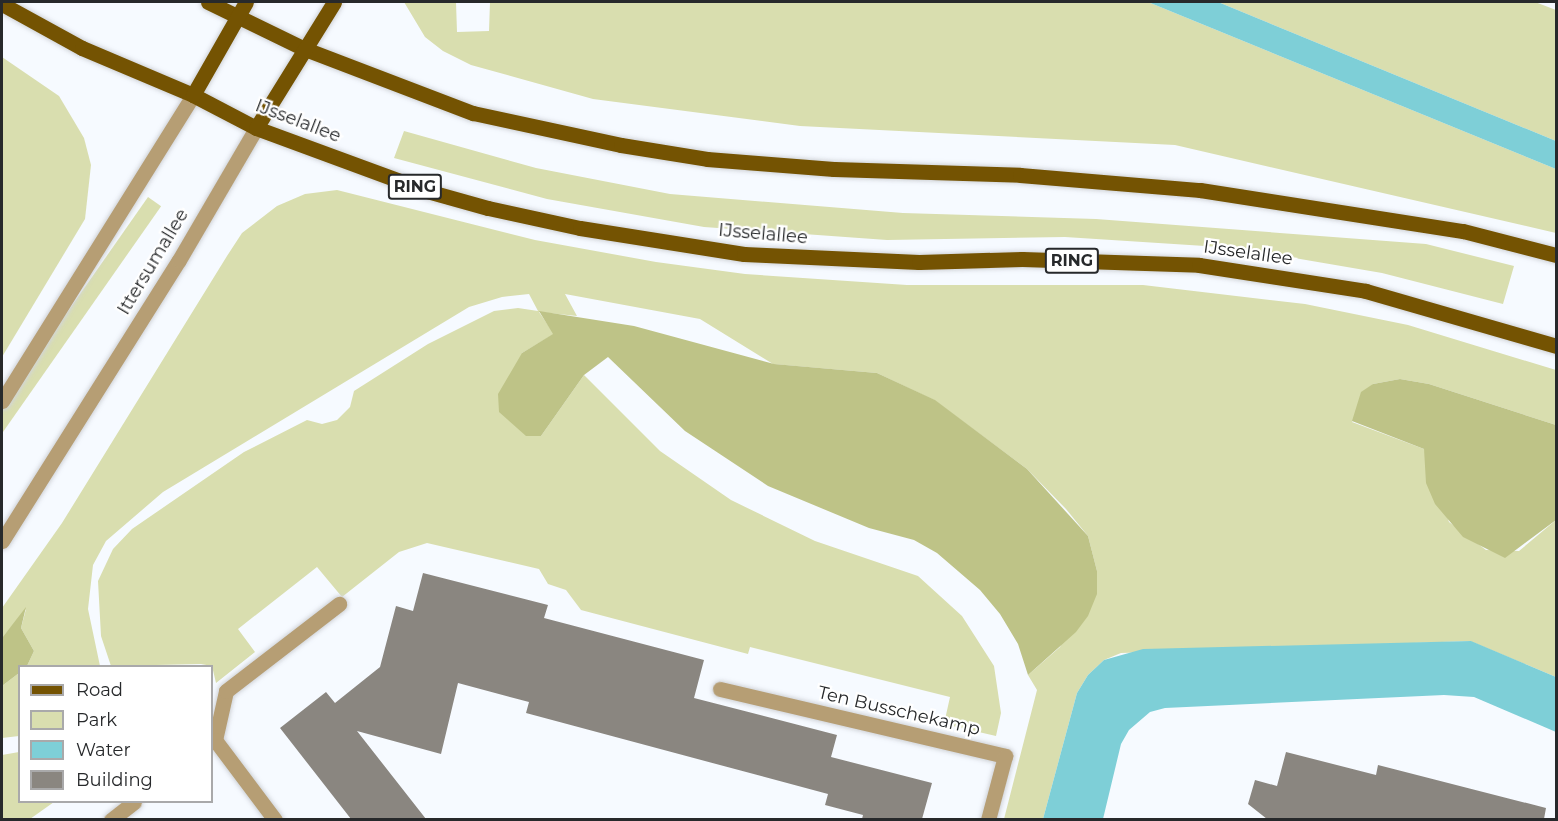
<!DOCTYPE html>
<html>
<head>
<meta charset="utf-8">
<style>
  body { margin:0 }
  #map { position:relative; width:1558px; height:821px; overflow:hidden; background:#f6faff; font-family:Montserrat,sans-serif }
  div>[style] { position:absolute }
  [style*='--x'] { left:calc(var(--x)*1px); top:calc(var(--y)*1px); width:calc(var(--w)*1px); rotate:calc(var(--a)*1deg) }
  .green>* { inset:0; background:#d9deaf; transform-origin:0 0 }
  .forest>* { inset:0; background:#bec387 }
  .water>* { inset:0; background:#7ecfd7 }
  .building>* { inset:0; background:#8a8680 }
  .roads { filter:drop-shadow(0 0 2px #d1d4d9) drop-shadow(0 0 2px #d1d4d9) }
  .minor>* { height:15px; margin:-7.5px; padding:0 7.5px; transform-origin:7.5px; border-radius:7.5px; background:#b69e74 }
  .major>* { height:15px; margin:-7.5px; padding:0 7.5px; transform-origin:7.5px; border-radius:7.5px; background:#745302 }
  span { translate:-50% -50%; white-space:nowrap; text-align:center; line-height:1.15; -webkit-text-stroke:4.5px #fff; paint-order:stroke }
  .shield-label span { padding:2px 4px; background:#fff; border:2px solid; border-radius:4px; -webkit-text-stroke-width:0 }
  .shield-label { font-size:16px; color:#27292b; font-weight:700 }
  .street-label { font-size:18px; color:#27292b }
  .frame { position:absolute; inset:0; border:3px solid #27292b; pointer-events:none }
  .legend { position:absolute; left:18px; top:665px; width:195px; height:138px; box-sizing:border-box; background:#fff; border:2px solid #a9a9aa; margin:0; padding:8px 10px; list-style:none; font-size:18px; color:#27292b }
  .legend li { display:flex; align-items:center; gap:12px; height:30px }
  .legend b { width:30px; border:2px solid #a9a9aa }
</style>
</head>
<body>
<div id="map">
  <div class="green">
    <i style="clip-path:polygon(404px 2px,456px 2px,457px 32px,489px 31px,490px 2px,1148px 2px,1556px 169px,1556px 233px,1175px 145px,800px 126px,593px 99px,471px 65px,443px 51px,425px 37px)"></i>
    <i style="clip-path:polygon(1218px 2px,1535px 2px,1556px 10px,1556px 141px)"></i>
    <i style="clip-path:polygon(2px 57px,59px 96px,84px 138px,91px 165px,85px 219px,2px 357px)"></i>
    <i style="clip-path:polygon(404px 131px,536px 168px,670px 194px,903px 213px,1096px 219px,1426px 244px,1514px 266px,1503px 304px,1382px 273px,1236px 248px,1065px 237px,887px 240px,704px 227px,547px 199px,394px 158px)"></i>
    <i style="clip-path:polygon(337px 190px,535px 240px,656px 262px,745px 274px,907px 285px,1143px 285px,1305px 304px,1408px 325px,1556px 370px,1556px 425px,1429px 384px,1400px 379px,1373px 384px,1352px 422px,1424px 449px,1449px 522px,1486px 550px,1519px 551px,1556px 520px,1556px 677px,1470px 641px,1121px 653px,1104px 660px,1088px 675px,1077px 693px,1043px 819px,1004px 819px,1037px 690px,1028px 675px,1060px 647px,1097px 571px,1088px 536px,1066px 509px,1027px 469px,934px 400px,877px 373px,773px 364px,700px 319px,565px 294px,577px 316px,539px 312px,554px 334px,522px 353px,541px 436px,584px 375px,660px 451px,731px 500px,815px 541px,918px 576px,962px 616px,994px 666px,1001px 713px,996px 736px,944px 724px,950px 697px,750px 647px,748px 654px,581px 610px,566px 590px,548px 584px,539px 569px,427px 543px,399px 552px,342px 597px,317px 567px,238px 629px,255px 652px,216px 683px,212px 666px,201px 664px,111px 666px,101px 636px,98px 581px,113px 549px,132px 529px,244px 452px,307px 420px,322px 424px,337px 420px,350px 407px,354px 391px,428px 344px,494px 311px,518px 308px,538px 311px,529px 294px,502px 297px,469px 307px,163px 492px,106px 541px,93px 565px,88px 609px,100px 666px,27px 666px,34px 651px,21px 628px,26px 609px,2px 638px,2px 608px,62px 523px,227px 256px,242px 233px,277px 206px,305px 194px)"></i>
    <i style="left:148px;top:197px;width:16px;height:276px;rotate:35deg"></i>
    <i style="clip-path:polygon(19px 673px,19px 736px,2px 738px,2px 686px)"></i>
    <i style="clip-path:polygon(19px 752px,20px 802px,54px 802px,30px 819px,2px 819px,2px 755px)"></i>
  </div>
  <div class="forest">
    <i style="clip-path:polygon(539px 311px,634px 326px,774px 364px,877px 373px,935px 400px,1027px 469px,1088px 536px,1097px 571px,1097px 594px,1088px 616px,1076px 632px,1028px 675px,1018px 644px,1000px 614px,980px 590px,937px 553px,914px 540px,869px 528px,768px 486px,685px 431px,608px 357px,584px 375px,541px 436px,526px 436px,499px 412px,498px 394px,522px 353px,553px 334px)"></i>
    <i style="clip-path:polygon(1400px 379px,1429px 384px,1556px 425px,1556px 520px,1505px 558px,1463px 537px,1435px 504px,1426px 483px,1424px 449px,1352px 421px,1361px 392px,1373px 384px)"></i>
    <i style="clip-path:polygon(26px 607px,21px 628px,34px 651px,27px 666px,20px 666px,19px 673px,2px 686px,2px 638px)"></i>
  </div>
  <div class="water">
    <i style="clip-path:polygon(1148px 2px,1218px 2px,1556px 141px,1556px 169px)"></i>
    <i style="clip-path:polygon(1471px 641px,1556px 677px,1556px 732px,1474px 697px,1444px 695px,1165px 708px,1150px 712px,1129px 730px,1121px 744px,1103px 819px,1043px 819px,1077px 693px,1088px 675px,1104px 660px,1143px 649px)"></i>
  </div>
  <div class="building">
    <i style="clip-path:polygon(423px 573px,548px 605px,544px 618px,704px 660px,694px 698px,837px 735px,831px 757px,932px 783px,922px 819px,862px 819px,863px 815px,825px 805px,828px 794px,526px 713px,529px 702px,458px 683px,441px 754px,357px 731px,426px 819px,351px 819px,280px 728px,326px 692px,335px 703px,380px 667px,396px 606px,413px 611px)"></i>
    <i style="clip-path:polygon(1286px 752px,1376px 775px,1378px 765px,1546px 808px,1544px 819px,1267px 819px,1248px 804px,1255px 780px,1277px 786px)"></i>
  </div>
  <div class="roads">
    <div class="minor">
      <i style="--x:2;--y:401;--w:361;--a:-58"></i>
      <i style="--x:2;--y:541;--w:332;--a:-57.8"></i>
      <i style="--x:179;--y:260;--w:153;--a:-59.7"></i>
      <i style="--x:720;--y:689;--w:293;--a:13.2"></i>
      <i style="--x:1005;--y:756;--w:66;--a:104.9"></i>
      <i style="--x:215;--y:740;--w:50;--a:-77.3"></i>
      <i style="--x:226;--y:691;--w:143;--a:-37.6"></i>
      <i style="--x:215;--y:740;--w:100;--a:53.1"></i>
      <i style="--x:111;--y:820;--w:29;--a:-38"></i>
    </div>
    <div class="major">
      <i style="--x:208;--y:2;--w:108;--a:25.9"></i>
      <i style="--x:305;--y:49;--w:180;--a:20.9"></i>
      <i style="--x:473;--y:113;--w:151;--a:12.2"></i>
      <i style="--x:621;--y:145;--w:87;--a:9.2"></i>
      <i style="--x:707;--y:159;--w:127;--a:4.5"></i>
      <i style="--x:834;--y:169;--w:186;--a:1.8"></i>
      <i style="--x:1020;--y:175;--w:181;--a:4.8"></i>
      <i style="--x:1200;--y:190;--w:266;--a:8.9"></i>
      <i style="--x:1463;--y:231;--w:96;--a:14.5"></i>
      <i style="--x:2;--y:4;--w:91;--a:28.8"></i>
      <i style="--x:82;--y:48;--w:121;--a:22.9"></i>
      <i style="--x:193;--y:95;--w:71;--a:27.6"></i>
      <i style="--x:256;--y:128;--w:182;--a:20.2"></i>
      <i style="--x:427;--y:191;--w:63;--a:15.6"></i>
      <i style="--x:488;--y:208;--w:94;--a:12.3"></i>
      <i style="--x:580;--y:228;--w:166;--a:9"></i>
      <i style="--x:744;--y:254;--w:175;--a:2.6"></i>
      <i style="--x:919;--y:262;--w:103;--a:-1.7"></i>
      <i style="--x:1022;--y:259;--w:177;--a:1.9"></i>
      <i style="--x:1199;--y:265;--w:169;--a:8.8"></i>
      <i style="--x:1366;--y:291;--w:198;--a:16.1"></i>
      <i style="--x:193;--y:95;--w:107;--a:-60.3"></i>
      <i style="--x:256;--y:128;--w:148;--a:-58.2"></i>
    </div>
  </div>
  <div class="shield-label">
    <span style="left:415px;top:187px">RING</span>
    <span style="left:1072px;top:261px">RING</span>
  </div>
  <div class="street-label">
    <span style="left:298px;top:121px;rotate:21deg">IJsselallee</span>
    <span style="left:763px;top:234px;rotate:5deg">IJsselallee</span>
    <span style="left:1248px;top:253px;rotate:8deg">IJsselallee</span>
    <span style="left:153px;top:262px;rotate:-59deg">Ittersumallee</span>
    <span style="left:899px;top:711px;rotate:13deg">Ten Busschekamp</span>
  </div>
  <div class="frame"></div>
  <ul class="legend">
  <li><b style="height:8px;background:#745302"></b>Road</li>
  <li><b style="height:16px;background:#d9deaf"></b>Park</li>
  <li><b style="height:16px;background:#7ecfd7"></b>Water</li>
  <li><b style="height:16px;background:#8a8680"></b>Building</li>
  </ul>
</div>
</body>
</html>
